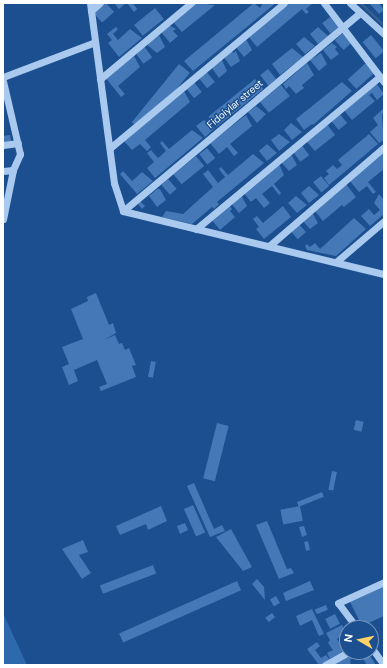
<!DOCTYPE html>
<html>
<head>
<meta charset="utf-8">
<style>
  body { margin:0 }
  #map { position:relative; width:387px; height:668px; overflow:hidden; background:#1b4f8f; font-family:"DM Sans",sans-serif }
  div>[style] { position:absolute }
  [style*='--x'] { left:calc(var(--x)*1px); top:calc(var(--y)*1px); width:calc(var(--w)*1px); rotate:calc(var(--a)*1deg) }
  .green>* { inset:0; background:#2e69ad }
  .stream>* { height:1.5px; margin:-0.75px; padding:0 0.75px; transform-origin:0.75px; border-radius:0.75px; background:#3c6290 }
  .building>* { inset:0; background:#4478b7; transform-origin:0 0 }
  .minor>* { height:7px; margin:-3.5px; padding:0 3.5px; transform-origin:3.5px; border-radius:3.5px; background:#a9c9ee }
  span { translate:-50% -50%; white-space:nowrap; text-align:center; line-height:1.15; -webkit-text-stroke:3px #1b4f8f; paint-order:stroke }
  .street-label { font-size:10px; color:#fff }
  .frame { position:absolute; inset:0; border:4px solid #fff; pointer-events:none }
  .north { position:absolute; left:339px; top:620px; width:40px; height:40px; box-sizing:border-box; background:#1b4f8f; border:1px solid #7695bc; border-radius:50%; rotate:279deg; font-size:11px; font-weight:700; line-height:16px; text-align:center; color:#fff }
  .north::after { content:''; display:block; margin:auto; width:14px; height:18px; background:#ffd166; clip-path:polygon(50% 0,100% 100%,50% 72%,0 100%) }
</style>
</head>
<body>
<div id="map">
  <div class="green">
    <i style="clip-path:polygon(3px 613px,27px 665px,3px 665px)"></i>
  </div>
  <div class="stream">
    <i style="--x:361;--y:3;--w:32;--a:44"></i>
  </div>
  <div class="building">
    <i style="left:106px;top:3px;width:12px;height:16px;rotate:48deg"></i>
    <i style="clip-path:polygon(114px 3px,126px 3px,119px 9px)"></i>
    <i style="clip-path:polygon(127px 3px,133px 3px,137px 9px,134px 12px)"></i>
    <i style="clip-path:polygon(194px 3px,215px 5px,182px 32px,173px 22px)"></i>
    <i style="clip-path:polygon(254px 3px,260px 8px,263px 3px,276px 3px,193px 71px,184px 61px)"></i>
    <i style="clip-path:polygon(288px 3px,313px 3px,306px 9px,309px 12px,306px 14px,302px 9px,257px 47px,248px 36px)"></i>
    <i style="clip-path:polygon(369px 3px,379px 3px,384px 10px,379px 14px)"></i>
    <i style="left:155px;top:8px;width:14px;height:27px;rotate:51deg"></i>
    <i style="left:330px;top:17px;width:13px;height:10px;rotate:51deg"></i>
    <i style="clip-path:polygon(169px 25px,176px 29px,173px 31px,178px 36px,170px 43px,161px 32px)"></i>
    <i style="clip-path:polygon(116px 27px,118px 29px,113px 34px,118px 40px,130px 29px,142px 38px,119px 57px,108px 43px,112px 40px,107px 34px)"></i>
    <i style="clip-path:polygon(318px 27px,328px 36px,318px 44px,310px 34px)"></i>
    <i style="left:343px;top:33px;width:13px;height:11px;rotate:48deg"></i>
    <i style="clip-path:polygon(159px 35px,165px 47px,157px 53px,146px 44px)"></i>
    <i style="left:371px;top:35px;width:21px;height:11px;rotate:51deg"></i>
    <i style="clip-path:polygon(304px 37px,315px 46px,305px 54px,296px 44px)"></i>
    <i style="clip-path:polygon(246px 39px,252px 50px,244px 57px,235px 46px)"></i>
    <i style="clip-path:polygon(332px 43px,337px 47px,335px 49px,339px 54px,331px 60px,323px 50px)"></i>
    <i style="left:144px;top:46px;width:14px;height:11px;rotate:54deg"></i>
    <i style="clip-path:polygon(292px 48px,303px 57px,280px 75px,272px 64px)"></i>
    <i style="clip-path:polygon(231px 50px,233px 53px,236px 51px,240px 61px,231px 67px,223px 56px)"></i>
    <i style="clip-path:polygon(321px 53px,327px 64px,319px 71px,310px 60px)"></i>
    <i style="clip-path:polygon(134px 56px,140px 67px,118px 86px,125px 94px,121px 97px,105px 77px)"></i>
    <i style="clip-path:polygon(218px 60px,222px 60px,227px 71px,219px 78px,211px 67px)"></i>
    <i style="left:367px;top:62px;width:13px;height:26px;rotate:48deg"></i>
    <i style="clip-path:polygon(307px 63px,314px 75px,302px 85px,304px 88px,296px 94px,289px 86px,286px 89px,283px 84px)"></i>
    <i style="left:179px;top:64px;width:14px;height:75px;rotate:39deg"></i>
    <i style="left:268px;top:69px;width:13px;height:10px;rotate:51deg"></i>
    <i style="left:206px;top:71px;width:14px;height:10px;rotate:51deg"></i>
    <i style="left:255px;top:79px;width:13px;height:60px;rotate:51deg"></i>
    <i style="left:193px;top:81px;width:14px;height:10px;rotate:51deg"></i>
    <i style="clip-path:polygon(342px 82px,352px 91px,313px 125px,312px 124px,304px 130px,296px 119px)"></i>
    <i style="clip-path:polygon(376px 83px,384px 94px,377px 100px,372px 93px,369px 95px,375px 101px,352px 120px,343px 109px)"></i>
    <i style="left:281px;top:85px;width:14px;height:27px;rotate:51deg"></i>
    <i style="clip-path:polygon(184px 91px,190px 102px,145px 140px,151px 147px,147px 151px,140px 144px,132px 150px,123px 140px)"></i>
    <i style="clip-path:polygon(256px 106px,266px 114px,257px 123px,248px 112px)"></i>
    <i style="clip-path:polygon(384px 108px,382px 116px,384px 140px,379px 143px,370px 132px,378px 125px,373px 118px)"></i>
    <i style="left:339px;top:113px;width:13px;height:11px;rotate:51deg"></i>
    <i style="clip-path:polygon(246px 115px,252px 126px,230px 144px,238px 153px,234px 156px,227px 147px,219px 154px,210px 143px)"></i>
    <i style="clip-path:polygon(204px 120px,215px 128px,205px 137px,196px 126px)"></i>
    <i style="clip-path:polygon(291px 123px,302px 132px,292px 140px,284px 130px)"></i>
    <i style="clip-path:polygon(327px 124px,335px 135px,315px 151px,307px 142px)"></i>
    <i style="clip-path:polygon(192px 130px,203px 138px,155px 178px,147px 168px,154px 162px,147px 153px,151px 150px,158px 158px,166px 151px,160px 143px,162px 141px,169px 149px)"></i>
    <i style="clip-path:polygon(279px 134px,290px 142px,279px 151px,271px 140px)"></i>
    <i style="clip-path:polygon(369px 134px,378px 144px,329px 185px,324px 178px,329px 174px,326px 171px,333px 165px,337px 169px,342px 165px,338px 160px)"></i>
    <i style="clip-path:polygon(10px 135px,11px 141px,3px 142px,3px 136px)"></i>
    <i style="clip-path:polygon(267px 144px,277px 153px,267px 161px,259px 151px)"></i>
    <i style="left:301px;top:144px;width:14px;height:11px;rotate:54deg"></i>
    <i style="left:207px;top:148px;width:13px;height:10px;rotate:51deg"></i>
    <i style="clip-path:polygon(384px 148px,384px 169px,368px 182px,376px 192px,373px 194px,367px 186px,359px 192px,349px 180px)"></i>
    <i style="clip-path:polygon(253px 154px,264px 163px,217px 202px,219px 204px,214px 209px,212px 207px,192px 224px,162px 217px,166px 211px,183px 214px,213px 187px,203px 174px,208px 170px,218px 183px,225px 177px,219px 169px,221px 167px,228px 175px)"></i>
    <i style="clip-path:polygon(291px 154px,297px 165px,289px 171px,280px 161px)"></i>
    <i style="left:196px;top:156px;width:13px;height:29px;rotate:51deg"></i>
    <i style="clip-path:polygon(279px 164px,284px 175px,274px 184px,281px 193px,279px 195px,272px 186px,262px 194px,270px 203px,264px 208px,256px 198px,251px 202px,243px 192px)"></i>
    <i style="clip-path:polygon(123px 171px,132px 181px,142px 172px,153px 181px,137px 194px,120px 174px)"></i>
    <i style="left:321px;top:176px;width:13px;height:10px;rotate:51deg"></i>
    <i style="left:168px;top:179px;width:13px;height:9px;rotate:48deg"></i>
    <i style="clip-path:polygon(346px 184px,356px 197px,344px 207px,342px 205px,323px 221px,315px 211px)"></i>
    <i style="clip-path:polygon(309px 186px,319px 195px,309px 203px,301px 193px)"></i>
    <i style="clip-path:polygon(157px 189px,160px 189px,166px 200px,157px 207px,149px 196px)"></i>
    <i style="clip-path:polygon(379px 194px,384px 200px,384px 214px,370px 226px,361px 216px,369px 209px,374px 215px,380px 210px,374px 203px)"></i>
    <i style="clip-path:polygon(241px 195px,247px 206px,239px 213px,230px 202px)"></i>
    <i style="clip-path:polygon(296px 196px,307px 205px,297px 213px,288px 203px)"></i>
    <i style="clip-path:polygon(141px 202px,145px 206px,142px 209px,138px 204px)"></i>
    <i style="clip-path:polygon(229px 205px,232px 209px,230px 211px,235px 217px,220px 230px,211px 219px)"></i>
    <i style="clip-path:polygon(283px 206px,291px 217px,264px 239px,256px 229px,259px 227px,253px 219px,257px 216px,263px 223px)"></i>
    <i style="clip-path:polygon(312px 212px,318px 223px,310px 229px,301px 219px)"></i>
    <i style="clip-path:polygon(354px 218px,366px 229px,336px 256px,307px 250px,305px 246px,307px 244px,310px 247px,315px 243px,320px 249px)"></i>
    <i style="left:298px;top:223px;width:12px;height:11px;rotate:48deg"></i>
    <i style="clip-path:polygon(96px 293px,109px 325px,113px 323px,116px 333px,104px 340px,115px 335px,119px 344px,122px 343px,125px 350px,129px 348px,136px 365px,132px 366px,136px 377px,101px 391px,99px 387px,107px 384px,97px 360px,74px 370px,78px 381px,69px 385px,62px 367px,69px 364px,62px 347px,83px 339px,71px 309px,88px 301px,87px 297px)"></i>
    <i style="left:151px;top:361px;width:5px;height:16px;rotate:11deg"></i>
    <i style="left:356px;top:420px;width:8px;height:10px;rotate:14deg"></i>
    <i style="left:217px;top:423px;width:12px;height:57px;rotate:14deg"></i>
    <i style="left:332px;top:471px;width:5px;height:19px;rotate:11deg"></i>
    <i style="clip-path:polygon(194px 483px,214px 529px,222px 525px,225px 531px,210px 537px,187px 486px)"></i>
    <i style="left:322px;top:492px;width:5px;height:27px;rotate:68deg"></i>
    <i style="left:193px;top:505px;width:30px;height:10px;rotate:66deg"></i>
    <i style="clip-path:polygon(161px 506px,167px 521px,148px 530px,146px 524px,120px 535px,116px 526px)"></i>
    <i style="left:300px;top:506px;width:15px;height:20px;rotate:79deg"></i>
    <i style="clip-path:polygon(267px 521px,287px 569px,291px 568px,294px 573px,279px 579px,256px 525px)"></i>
    <i style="clip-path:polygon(185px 523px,188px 530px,180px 534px,177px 526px)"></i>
    <i style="clip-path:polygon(304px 526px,307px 535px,302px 537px,299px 527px)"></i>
    <i style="clip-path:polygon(231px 529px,252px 567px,243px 571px,216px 537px)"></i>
    <i style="clip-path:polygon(83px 540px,88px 552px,79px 555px,91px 573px,82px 579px,62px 549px)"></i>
    <i style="left:308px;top:541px;width:9px;height:4px;rotate:77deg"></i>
    <i style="left:153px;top:565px;width:9px;height:57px;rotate:69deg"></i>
    <i style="clip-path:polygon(257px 579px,264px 587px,265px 600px,252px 584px)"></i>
    <i style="left:237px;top:581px;width:10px;height:129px;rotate:66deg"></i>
    <i style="clip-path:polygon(310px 581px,314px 590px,286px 601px,283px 593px)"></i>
    <i style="clip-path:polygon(384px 586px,384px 616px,362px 626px,350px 602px)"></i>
    <i style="left:276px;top:596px;width:8px;height:7px;rotate:60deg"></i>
    <i style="left:326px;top:605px;width:5px;height:12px;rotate:68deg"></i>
    <i style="clip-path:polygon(312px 609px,324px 634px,319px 636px,312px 620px,300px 626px,296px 616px)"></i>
    <i style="clip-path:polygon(272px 613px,275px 617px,269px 622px,265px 618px)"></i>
    <i style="left:335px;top:614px;width:11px;height:11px;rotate:63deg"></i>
    <i style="clip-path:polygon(342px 625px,346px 633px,337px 639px,341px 645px,347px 642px,347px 650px,330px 659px,327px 653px,333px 650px,328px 643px,330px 640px,326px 633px)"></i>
    <i style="clip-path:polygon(317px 642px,320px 646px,315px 650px,321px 658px,326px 655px,330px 660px,323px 665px,319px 665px,307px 649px)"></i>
    <i style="clip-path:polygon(354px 652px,365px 652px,350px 660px,351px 665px,332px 665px)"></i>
    <i style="clip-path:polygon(371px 652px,373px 655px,370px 656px,376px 665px,367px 665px,362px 657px)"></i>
  </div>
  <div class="minor">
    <i style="--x:90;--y:3;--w:182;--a:82.4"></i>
    <i style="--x:114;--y:183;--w:29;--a:72"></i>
    <i style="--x:324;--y:3;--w:99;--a:52.8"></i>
    <i style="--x:350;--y:3;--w:46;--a:42.4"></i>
    <i style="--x:91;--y:11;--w:12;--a:-42"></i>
    <i style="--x:3;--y:77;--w:98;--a:-20.8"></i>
    <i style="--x:100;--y:79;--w:119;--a:-39.9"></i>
    <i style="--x:3;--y:81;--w:75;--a:76.9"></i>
    <i style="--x:20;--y:154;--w:17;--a:114"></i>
    <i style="--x:13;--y:170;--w:50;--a:101.5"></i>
    <i style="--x:3;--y:145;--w:15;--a:-8"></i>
    <i style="--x:110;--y:148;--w:226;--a:-39.8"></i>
    <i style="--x:3;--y:171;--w:10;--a:-6"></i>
    <i style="--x:123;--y:211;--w:309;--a:-39.9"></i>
    <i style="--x:123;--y:211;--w:268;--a:13.6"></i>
    <i style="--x:196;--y:229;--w:239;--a:-39.7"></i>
    <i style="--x:269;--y:246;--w:152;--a:-40.7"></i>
    <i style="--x:336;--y:262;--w:63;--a:-40.5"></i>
    <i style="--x:357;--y:628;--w:31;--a:-127"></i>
    <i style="--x:338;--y:603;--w:51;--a:-24.5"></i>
    <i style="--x:371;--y:647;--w:22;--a:54"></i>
    <i style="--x:325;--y:665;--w:26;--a:-29"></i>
  </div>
  <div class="street-label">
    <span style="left:235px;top:104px;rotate:-40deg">Fidoiylar street</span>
  </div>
  <div class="frame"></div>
  <div class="north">N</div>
</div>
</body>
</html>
